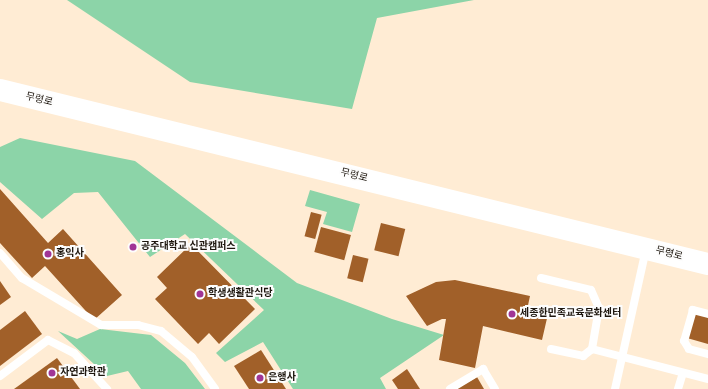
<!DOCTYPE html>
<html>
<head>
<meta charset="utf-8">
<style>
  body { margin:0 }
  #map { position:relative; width:708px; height:389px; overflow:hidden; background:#ffecd4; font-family:Overpass,"Noto Sans KR",sans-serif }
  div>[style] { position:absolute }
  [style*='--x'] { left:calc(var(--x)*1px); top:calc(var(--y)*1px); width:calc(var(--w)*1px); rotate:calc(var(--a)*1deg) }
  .green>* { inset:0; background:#8cd4a8 }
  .building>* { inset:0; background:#a16029; transform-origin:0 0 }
  .lane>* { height:8px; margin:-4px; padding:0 4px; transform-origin:4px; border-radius:4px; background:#fff }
  .secondary>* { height:22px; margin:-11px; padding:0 11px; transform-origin:11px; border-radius:11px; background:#fff }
  .dots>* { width:11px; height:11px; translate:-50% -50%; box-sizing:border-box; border:2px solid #fdfdfd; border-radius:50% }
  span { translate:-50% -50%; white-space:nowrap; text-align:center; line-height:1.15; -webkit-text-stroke:4px #fdfdfd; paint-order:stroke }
  .street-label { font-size:10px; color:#1d160e }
  .poi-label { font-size:10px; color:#1d160e; font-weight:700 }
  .left { translate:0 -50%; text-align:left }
</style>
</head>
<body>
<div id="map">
  <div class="green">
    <i style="clip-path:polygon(67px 0,474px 0,377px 18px,352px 109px,190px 82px)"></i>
    <i style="clip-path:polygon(20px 138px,135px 161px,297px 283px,392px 319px,444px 335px,380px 378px,386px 389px,293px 389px,263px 342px,225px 362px,216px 353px,264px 310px,185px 234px,150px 257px,98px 192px,74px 193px,42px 219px,0 182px,0 147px)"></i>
    <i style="clip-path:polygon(310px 190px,360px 204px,352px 232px,323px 224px,327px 212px,305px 206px)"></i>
    <i style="clip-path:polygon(100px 329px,151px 335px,185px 363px,205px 389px,141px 389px,128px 371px,107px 376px,58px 331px,77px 339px)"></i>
  </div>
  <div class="building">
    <i style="clip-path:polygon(0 189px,48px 243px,63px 229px,122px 295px,94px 320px,45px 266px,32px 278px,0 243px)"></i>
    <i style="left:311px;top:212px;width:11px;height:25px;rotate:15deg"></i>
    <i style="left:381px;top:223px;width:25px;height:28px;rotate:14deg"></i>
    <i style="left:321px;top:227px;width:31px;height:26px;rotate:15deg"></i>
    <i style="clip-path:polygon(191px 244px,255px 309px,219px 344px,209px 333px,198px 344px,155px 299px,167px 288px,157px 277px)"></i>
    <i style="left:353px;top:255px;width:16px;height:24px;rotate:14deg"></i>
    <i style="clip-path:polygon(455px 280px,530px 296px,527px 310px,548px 314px,542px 340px,483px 326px,475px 368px,439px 360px,446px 319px,442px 319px,427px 326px,406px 296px,436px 282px)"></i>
    <i style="clip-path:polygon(0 281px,11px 297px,0 305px)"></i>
    <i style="clip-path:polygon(25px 311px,42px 334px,0 366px,0 330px)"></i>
    <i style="clip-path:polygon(695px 312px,708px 315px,708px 344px,687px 338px)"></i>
    <i style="clip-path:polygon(261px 350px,286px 389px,249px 389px,234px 366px)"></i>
    <i style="clip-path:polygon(57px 358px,80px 389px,14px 389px)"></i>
    <i style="clip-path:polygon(407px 369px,420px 389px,398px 389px,392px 380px)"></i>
    <i style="clip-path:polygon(477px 377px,484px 389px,456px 389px)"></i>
  </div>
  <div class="lane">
    <i style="--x:0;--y:253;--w:33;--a:49"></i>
    <i style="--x:22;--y:278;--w:92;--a:30.7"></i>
    <i style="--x:101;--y:325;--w:37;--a:0"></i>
    <i style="--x:138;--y:325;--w:24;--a:15"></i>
    <i style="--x:161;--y:331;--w:40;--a:40"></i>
    <i style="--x:192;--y:357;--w:39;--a:54"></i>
    <i style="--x:541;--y:278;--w:51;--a:13.5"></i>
    <i style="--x:591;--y:290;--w:20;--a:66"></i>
    <i style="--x:599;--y:308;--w:42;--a:99.7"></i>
    <i style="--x:592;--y:349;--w:120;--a:14.5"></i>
    <i style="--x:708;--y:314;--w:16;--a:-165"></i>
    <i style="--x:693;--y:310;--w:32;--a:106"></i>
    <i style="--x:684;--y:341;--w:9;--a:58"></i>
    <i style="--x:689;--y:349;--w:20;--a:15"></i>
    <i style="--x:551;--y:349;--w:33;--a:12"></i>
    <i style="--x:583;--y:356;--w:11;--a:-38"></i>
    <i style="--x:0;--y:376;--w:60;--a:-36.9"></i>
    <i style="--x:48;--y:340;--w:29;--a:27"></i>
    <i style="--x:74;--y:353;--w:49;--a:47.5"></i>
    <i style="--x:450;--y:389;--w:39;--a:-31"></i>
    <i style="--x:483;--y:369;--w:23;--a:59"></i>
    <i style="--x:615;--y:389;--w:143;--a:-77.5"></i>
    <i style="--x:678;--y:389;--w:17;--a:-73"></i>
  </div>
  <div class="secondary">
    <i style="--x:0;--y:90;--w:729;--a:13.81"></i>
  </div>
  <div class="dots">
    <i style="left:133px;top:247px;background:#a03596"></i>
    <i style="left:48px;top:254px;background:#a03596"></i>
    <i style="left:200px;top:294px;background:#a03596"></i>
    <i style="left:512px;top:314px;background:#a03596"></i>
    <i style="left:52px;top:373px;background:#a03596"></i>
    <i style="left:260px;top:378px;background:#a03596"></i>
  </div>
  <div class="street-label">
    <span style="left:39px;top:100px;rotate:14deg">무령로</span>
    <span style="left:354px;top:176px;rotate:14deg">무령로</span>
    <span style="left:669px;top:254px;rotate:15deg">무령로</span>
  </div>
  <div class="poi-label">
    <span class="left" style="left:141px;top:247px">공주대학교 신관캠퍼스</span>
    <span class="left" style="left:56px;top:254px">홍익사</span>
    <span class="left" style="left:208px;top:294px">학생생활관식당</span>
    <span class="left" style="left:520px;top:314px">세종한민족교육문화센터</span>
    <span class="left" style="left:60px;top:373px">자연과학관</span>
    <span class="left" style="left:268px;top:378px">은행사</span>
  </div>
</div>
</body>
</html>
